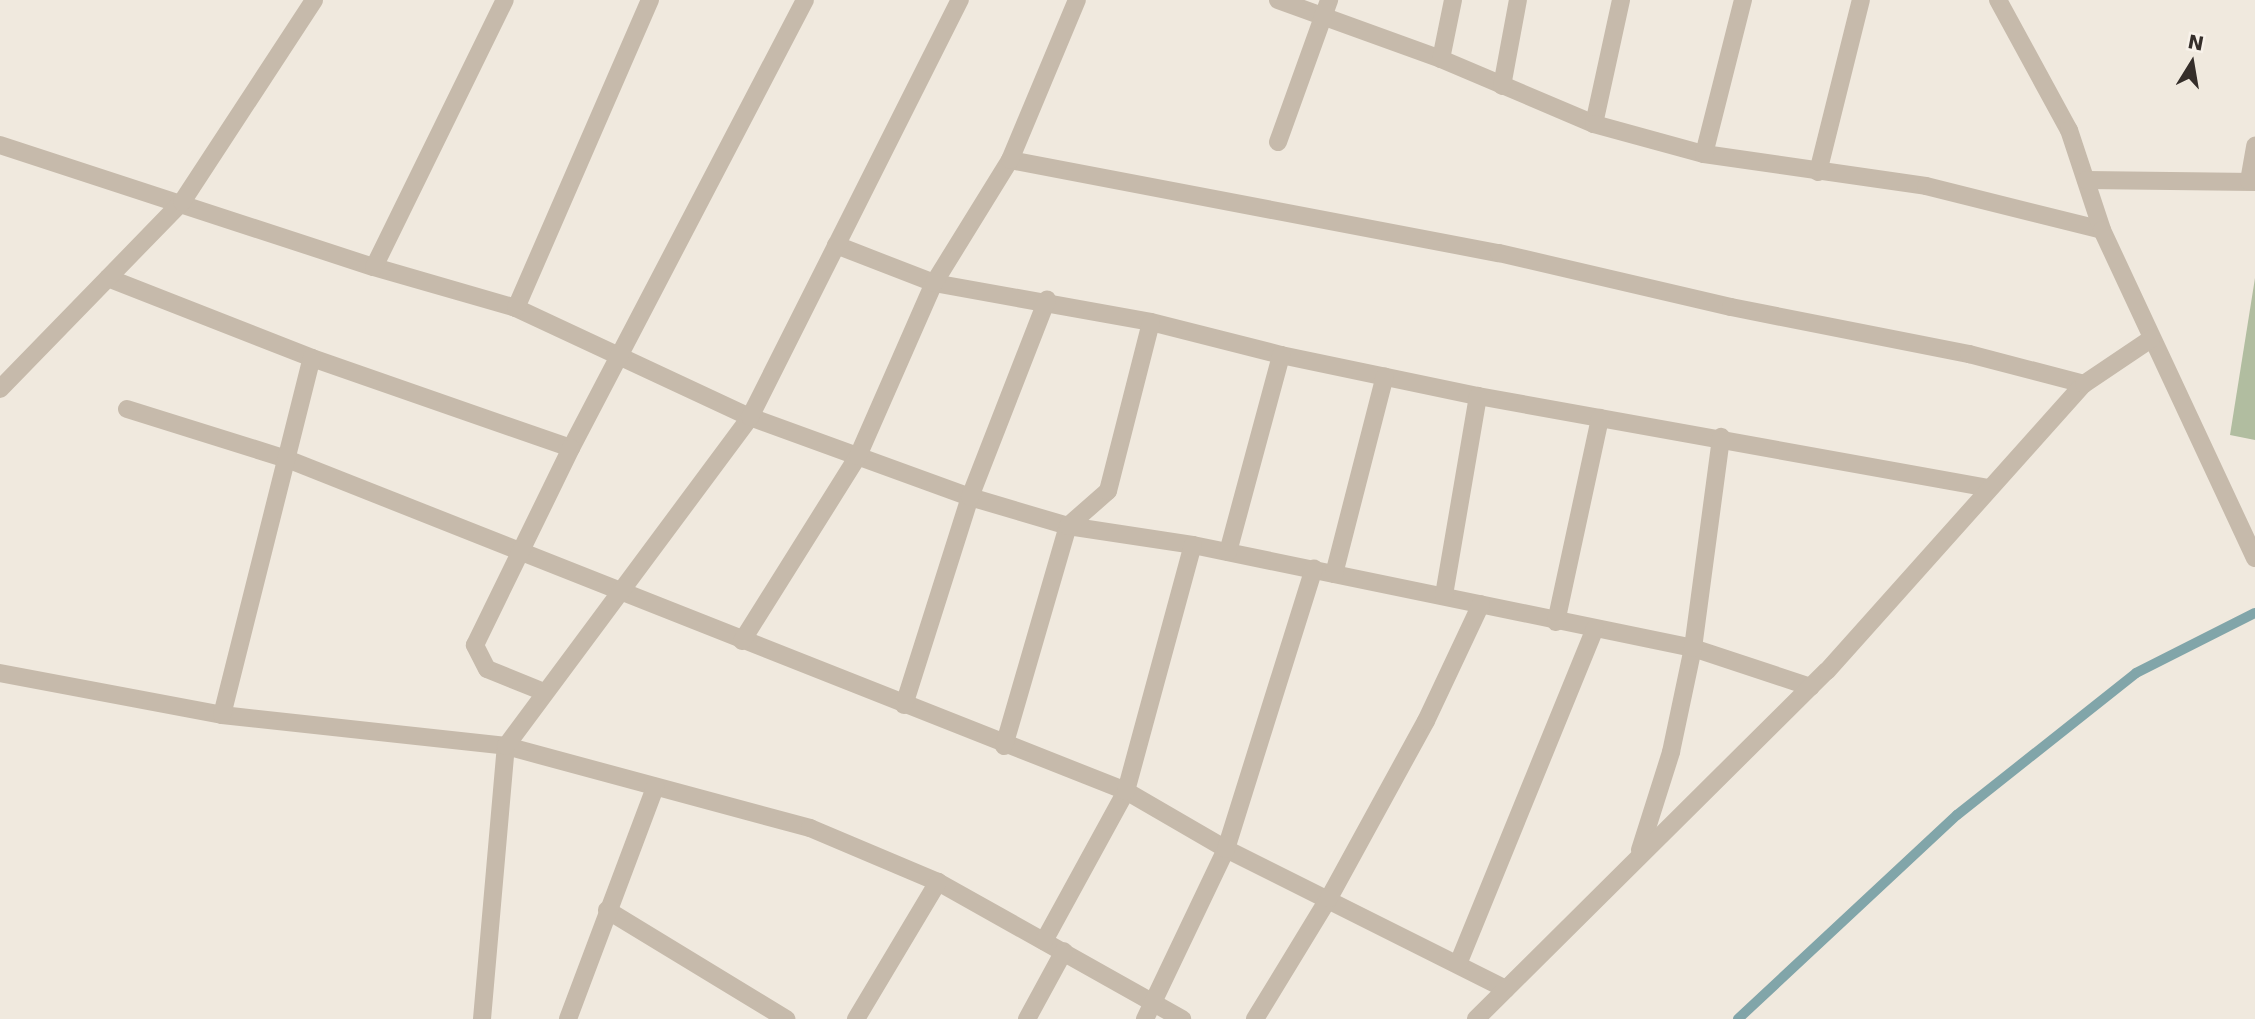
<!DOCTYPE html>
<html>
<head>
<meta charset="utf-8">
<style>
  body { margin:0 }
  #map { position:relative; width:2255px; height:1019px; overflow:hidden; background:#f0e9de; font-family:"DejaVu Sans",sans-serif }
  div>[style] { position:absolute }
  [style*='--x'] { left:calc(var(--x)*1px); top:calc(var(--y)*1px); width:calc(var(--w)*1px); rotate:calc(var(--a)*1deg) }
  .green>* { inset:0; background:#b1bda0 }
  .stream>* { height:10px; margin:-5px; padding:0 5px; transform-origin:5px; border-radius:5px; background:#81a5a9 }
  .minor>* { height:18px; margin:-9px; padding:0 9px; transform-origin:9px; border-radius:9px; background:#c6baab }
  span { translate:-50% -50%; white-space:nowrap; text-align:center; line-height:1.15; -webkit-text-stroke:7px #f8f2ea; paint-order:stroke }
  .north { position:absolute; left:2157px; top:28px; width:70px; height:70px; -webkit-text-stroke:5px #f8f2ea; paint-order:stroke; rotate:11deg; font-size:19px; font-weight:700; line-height:28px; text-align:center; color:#352e2a }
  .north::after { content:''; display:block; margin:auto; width:24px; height:32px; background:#352e2a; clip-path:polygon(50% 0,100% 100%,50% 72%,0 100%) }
</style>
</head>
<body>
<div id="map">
  <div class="green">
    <i style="clip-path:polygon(2255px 278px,2255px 440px,2230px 435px)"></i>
  </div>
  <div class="stream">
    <i style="--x:1738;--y:1019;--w:299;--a:-43"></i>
    <i style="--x:1957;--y:815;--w:228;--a:-38.4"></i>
    <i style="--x:2136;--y:673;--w:133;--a:-26.8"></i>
  </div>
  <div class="minor">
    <i style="--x:1278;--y:0;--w:173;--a:19.9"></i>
    <i style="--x:1441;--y:59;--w:166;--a:23"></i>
    <i style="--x:1621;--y:0;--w:127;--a:102.3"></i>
    <i style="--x:1594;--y:124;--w:114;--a:15.3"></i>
    <i style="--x:1704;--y:154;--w:224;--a:8.2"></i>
    <i style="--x:1926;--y:186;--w:181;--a:14"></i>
    <i style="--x:1998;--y:0;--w:148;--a:61.4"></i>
    <i style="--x:2069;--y:130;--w:105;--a:71.7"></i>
    <i style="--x:2102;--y:230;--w:362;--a:65"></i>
    <i style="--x:1441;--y:59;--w:60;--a:-78.5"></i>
    <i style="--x:1502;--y:86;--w:87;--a:-79.5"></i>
    <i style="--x:1278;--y:142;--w:151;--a:-70.2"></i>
    <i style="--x:0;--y:145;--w:393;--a:18.1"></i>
    <i style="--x:374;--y:267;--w:148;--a:16.1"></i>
    <i style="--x:516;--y:308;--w:258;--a:25"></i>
    <i style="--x:750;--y:417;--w:234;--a:20"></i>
    <i style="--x:970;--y:497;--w:102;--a:16.5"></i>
    <i style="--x:1068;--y:526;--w:126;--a:8.6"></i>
    <i style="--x:1193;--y:545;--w:510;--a:11.64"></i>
    <i style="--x:1693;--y:648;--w:124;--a:18.3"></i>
    <i style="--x:1704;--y:154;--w:159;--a:-75.8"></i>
    <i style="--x:1010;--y:160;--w:498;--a:10.8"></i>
    <i style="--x:1499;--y:253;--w:238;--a:13.1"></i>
    <i style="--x:1731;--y:307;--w:243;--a:11.2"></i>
    <i style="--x:1969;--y:354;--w:119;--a:14.6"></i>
    <i style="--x:1818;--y:172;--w:177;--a:-76"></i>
    <i style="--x:2086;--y:180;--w:169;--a:0.7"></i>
    <i style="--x:2249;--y:181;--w:36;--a:-80"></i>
    <i style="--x:836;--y:245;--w:105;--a:21.2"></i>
    <i style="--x:934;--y:283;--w:220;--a:10.2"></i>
    <i style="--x:1151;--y:322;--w:134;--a:14.2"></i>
    <i style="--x:1281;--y:355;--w:201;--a:11.8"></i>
    <i style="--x:1478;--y:396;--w:519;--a:10.21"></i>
    <i style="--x:374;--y:267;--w:297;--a:-63.9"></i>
    <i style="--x:108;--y:278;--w:219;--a:21.4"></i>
    <i style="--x:312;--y:358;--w:274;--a:19.2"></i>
    <i style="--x:571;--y:448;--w:505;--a:-62.42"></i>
    <i style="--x:516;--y:308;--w:336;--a:-66.5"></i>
    <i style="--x:0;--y:389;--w:261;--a:-45.8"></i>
    <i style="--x:182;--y:202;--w:241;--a:-56.8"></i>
    <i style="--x:127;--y:409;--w:168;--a:17.4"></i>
    <i style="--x:287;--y:459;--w:902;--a:21.59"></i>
    <i style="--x:1126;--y:791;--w:116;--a:30.1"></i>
    <i style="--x:1226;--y:849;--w:313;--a:26.6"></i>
    <i style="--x:1228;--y:552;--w:204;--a:-74.9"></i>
    <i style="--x:1334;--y:574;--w:204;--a:-75.6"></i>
    <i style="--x:1444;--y:595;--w:202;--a:-80.3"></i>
    <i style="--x:1556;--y:622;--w:209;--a:-77.8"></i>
    <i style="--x:742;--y:641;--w:218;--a:-57.9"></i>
    <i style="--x:858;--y:456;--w:189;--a:-66.3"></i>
    <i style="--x:934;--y:283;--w:145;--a:-58.3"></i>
    <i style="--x:1010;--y:160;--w:173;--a:-67.3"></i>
    <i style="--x:0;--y:673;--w:226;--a:10.7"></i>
    <i style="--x:222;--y:715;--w:286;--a:6.2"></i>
    <i style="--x:506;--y:746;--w:315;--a:15.1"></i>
    <i style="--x:810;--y:828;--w:139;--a:22.9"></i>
    <i style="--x:938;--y:882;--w:280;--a:29.3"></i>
    <i style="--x:544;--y:692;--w:61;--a:-158"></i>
    <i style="--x:487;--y:669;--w:27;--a:-117"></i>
    <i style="--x:475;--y:645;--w:219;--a:-64"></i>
    <i style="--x:904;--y:705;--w:218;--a:-72.4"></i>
    <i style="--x:970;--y:497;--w:212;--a:-68.7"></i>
    <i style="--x:222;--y:715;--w:368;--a:-75.9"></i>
    <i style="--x:1004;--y:746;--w:229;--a:-73.8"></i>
    <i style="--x:1068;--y:526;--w:53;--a:-41.2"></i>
    <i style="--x:1108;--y:491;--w:174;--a:-75.7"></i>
    <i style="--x:1640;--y:850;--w:103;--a:-72.4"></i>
    <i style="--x:1671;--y:752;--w:106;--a:-78.1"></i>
    <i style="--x:1693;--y:648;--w:213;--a:-82.4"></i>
    <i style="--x:607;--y:910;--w:210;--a:31.3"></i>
    <i style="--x:1044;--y:941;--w:171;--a:-61.3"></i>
    <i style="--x:1126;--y:791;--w:255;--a:-74.8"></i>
    <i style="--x:1458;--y:964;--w:362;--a:-67.8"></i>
    <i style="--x:482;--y:1019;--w:274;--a:-85"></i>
    <i style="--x:506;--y:746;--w:410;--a:-53.4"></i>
    <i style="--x:750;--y:417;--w:467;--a:-63.3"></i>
    <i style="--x:568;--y:1019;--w:248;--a:-69.4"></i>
    <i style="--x:856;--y:1019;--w:160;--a:-59.1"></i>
    <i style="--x:1027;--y:1019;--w:77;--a:-61.4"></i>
    <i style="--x:1145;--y:1019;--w:188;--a:-64.5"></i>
    <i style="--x:1226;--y:849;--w:294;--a:-72.6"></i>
    <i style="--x:1255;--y:1019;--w:142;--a:-58.6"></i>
    <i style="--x:1329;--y:898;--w:202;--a:-61.3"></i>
    <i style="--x:1426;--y:721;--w:129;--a:-64.8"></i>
    <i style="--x:1476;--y:1019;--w:494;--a:-44.8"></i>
    <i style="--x:1827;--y:671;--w:385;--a:-48.2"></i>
    <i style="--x:2084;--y:384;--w:81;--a:-33.9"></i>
  </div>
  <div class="north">N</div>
</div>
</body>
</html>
